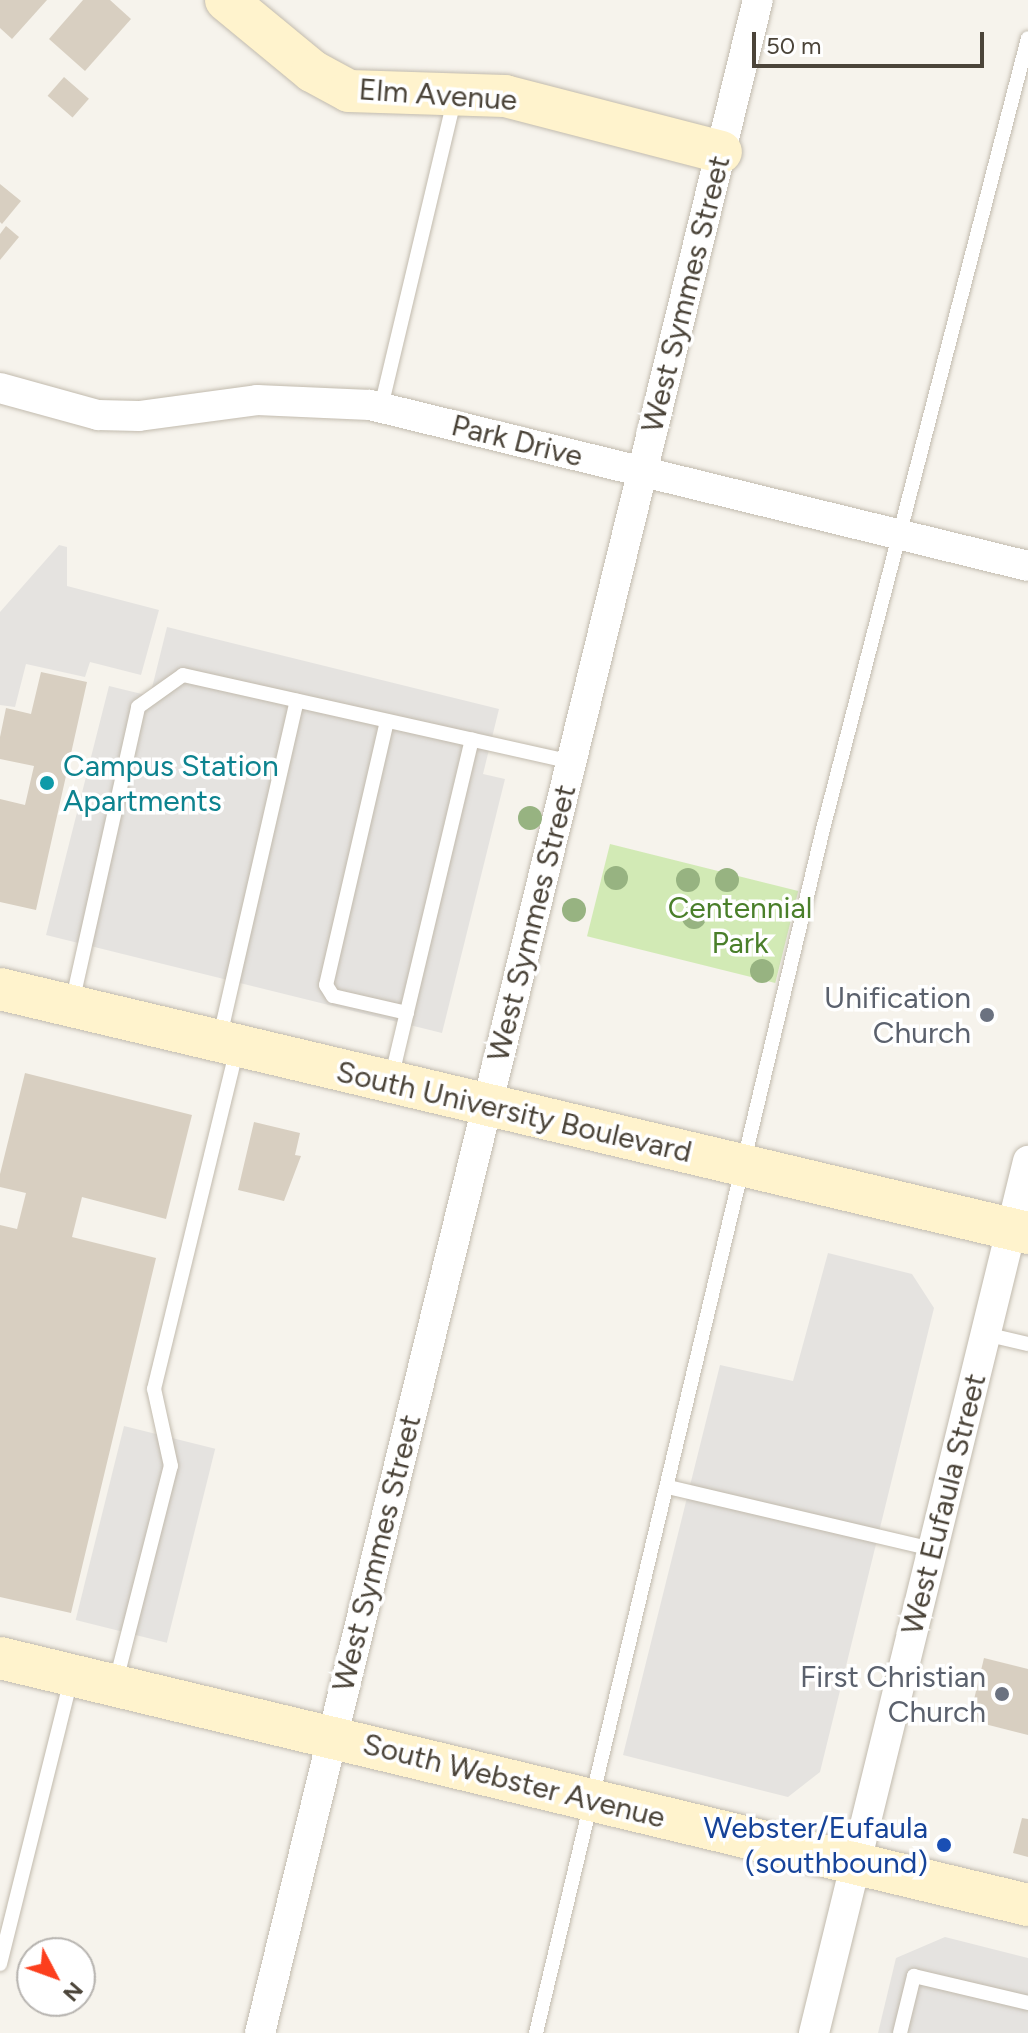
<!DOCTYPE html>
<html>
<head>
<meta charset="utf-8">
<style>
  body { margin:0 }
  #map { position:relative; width:1028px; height:2033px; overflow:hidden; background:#f6f3ec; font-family:Figtree,sans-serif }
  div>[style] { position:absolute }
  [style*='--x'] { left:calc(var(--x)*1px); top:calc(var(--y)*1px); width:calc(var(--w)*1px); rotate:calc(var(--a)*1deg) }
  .green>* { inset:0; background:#d2eab5; transform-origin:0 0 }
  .parking>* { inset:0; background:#e5e3e0; transform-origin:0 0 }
  .building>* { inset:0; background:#d8cfc1; transform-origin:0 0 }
  .roads { filter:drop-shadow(0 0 2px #c2bbae) drop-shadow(0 0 2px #c2bbae) }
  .lane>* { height:14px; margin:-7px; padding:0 7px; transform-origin:7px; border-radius:7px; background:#fff }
  .street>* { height:30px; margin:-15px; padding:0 15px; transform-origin:15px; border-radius:15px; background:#fff }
  .secondary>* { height:42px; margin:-21px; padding:0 21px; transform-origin:21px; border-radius:21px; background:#fff3cd }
  .trees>* { width:24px; height:24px; margin:-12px; border-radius:50%; background:#97b381 }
  .dots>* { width:22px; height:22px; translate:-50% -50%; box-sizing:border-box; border:4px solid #fff; border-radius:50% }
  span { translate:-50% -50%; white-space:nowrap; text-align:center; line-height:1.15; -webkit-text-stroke:7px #fff; paint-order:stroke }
  .street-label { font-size:30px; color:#4b4439 }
  .culture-label { font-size:30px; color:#0d838f }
  .left { translate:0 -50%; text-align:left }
  .park-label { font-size:30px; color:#4a7f2a }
  .worship-label { font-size:30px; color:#5b616d }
  .right { translate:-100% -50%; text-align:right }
  .transit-label { font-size:30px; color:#164399 }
  .north { position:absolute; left:16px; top:1937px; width:80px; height:80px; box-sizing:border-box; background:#fff; border:2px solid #b7b4b0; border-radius:50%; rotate:131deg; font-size:22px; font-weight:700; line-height:32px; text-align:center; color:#4b4439 }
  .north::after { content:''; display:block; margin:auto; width:28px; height:36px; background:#fc3f1d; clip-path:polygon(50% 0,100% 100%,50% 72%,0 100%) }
  .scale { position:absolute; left:752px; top:32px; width:232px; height:36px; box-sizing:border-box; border:4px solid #4b4439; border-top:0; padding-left:10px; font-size:24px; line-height:28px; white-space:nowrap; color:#4b4439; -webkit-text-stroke:6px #fff; paint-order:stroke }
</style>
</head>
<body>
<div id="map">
  <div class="green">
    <i style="left:610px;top:844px;width:194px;height:95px;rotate:14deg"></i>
  </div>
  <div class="parking">
    <i style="clip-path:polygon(59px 545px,67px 547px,67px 586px,159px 610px,141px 675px,90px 662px,85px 677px,26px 664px,15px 707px,0 705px,0 612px)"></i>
    <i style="clip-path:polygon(167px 627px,499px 709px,483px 774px,505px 779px,442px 1033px,46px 935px,109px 686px,150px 696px)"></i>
    <i style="clip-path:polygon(828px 1253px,912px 1274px,934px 1308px,820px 1772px,788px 1797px,623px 1755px,720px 1365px,793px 1381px)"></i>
    <i style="left:124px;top:1426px;width:94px;height:200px;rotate:14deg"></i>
    <i style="clip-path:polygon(945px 1937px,1028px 1958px,1028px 2033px,878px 2033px,896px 1958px)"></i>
  </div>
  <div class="building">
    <i style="clip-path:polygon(0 0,47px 0,12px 39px,0 28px)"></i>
    <i style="clip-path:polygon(83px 0,110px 0,131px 19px,85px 71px,49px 39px)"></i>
    <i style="left:64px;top:77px;width:33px;height:25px;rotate:41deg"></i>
    <i style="clip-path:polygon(0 184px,21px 201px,2px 224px,0 222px)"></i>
    <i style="clip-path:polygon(6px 226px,19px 237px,0 260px,0 234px)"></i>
    <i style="clip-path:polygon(41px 672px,87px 682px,36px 910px,0 902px,0 799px,25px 805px,34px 766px,0 759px,0 737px,6px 708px,31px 714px)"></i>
    <i style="clip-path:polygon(25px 1073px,192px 1115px,166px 1219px,82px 1197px,72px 1237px,156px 1258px,71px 1613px,0 1597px,0 1225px,17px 1229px,26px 1193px,0 1187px,0 1174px)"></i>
    <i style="clip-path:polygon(254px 1122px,300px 1133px,295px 1155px,301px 1156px,284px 1201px,238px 1190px)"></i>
    <i style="clip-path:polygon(984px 1658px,1028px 1669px,1028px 1735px,969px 1720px)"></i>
    <i style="clip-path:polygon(1022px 1818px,1028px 1819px,1028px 1857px,1013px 1853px)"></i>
  </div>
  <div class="roads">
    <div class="lane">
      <i style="--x:381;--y:407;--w:319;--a:-76.6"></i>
      <i style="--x:387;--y:721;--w:271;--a:103"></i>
      <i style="--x:326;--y:985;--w:13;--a:58"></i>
      <i style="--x:333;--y:996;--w:76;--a:12.9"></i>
      <i style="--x:72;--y:1003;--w:303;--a:-77.4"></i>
      <i style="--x:138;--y:707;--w:55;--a:-35.4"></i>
      <i style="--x:183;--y:675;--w:398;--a:12.6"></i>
      <i style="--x:220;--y:1036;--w:344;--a:-77.1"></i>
      <i style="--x:391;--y:1079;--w:349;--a:-76.6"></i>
      <i style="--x:985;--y:1334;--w:44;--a:13.1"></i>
      <i style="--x:668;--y:1487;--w:272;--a:13.2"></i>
      <i style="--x:116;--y:1681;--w:222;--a:-75.7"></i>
      <i style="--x:171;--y:1466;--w:79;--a:-102.4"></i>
      <i style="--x:154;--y:1389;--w:350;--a:-76.3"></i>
      <i style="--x:0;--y:1964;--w:293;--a:-76"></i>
      <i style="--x:536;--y:2033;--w:1234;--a:-76.59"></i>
      <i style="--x:822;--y:833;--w:821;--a:-75.47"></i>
      <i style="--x:900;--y:2033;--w:59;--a:-76.2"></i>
      <i style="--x:914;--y:1976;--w:117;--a:13.3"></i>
    </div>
    <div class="street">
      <i style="--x:0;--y:388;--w:102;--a:15.4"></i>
      <i style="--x:98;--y:415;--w:41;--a:1.4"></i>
      <i style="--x:139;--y:416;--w:119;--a:-7.7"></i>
      <i style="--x:257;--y:400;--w:113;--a:2.5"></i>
      <i style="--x:370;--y:405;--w:677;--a:13.75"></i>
      <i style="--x:260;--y:2033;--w:2093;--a:-76.24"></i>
      <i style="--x:814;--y:2033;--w:898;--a:-76.21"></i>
    </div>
    <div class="secondary">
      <i style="--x:226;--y:0;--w:112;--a:39.5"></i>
      <i style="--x:312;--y:71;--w:42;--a:28.4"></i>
      <i style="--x:349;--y:91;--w:156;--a:1.8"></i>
      <i style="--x:505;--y:96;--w:223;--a:14.5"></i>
      <i style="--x:0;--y:989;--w:1057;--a:13.35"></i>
      <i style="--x:0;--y:1658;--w:1057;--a:13.51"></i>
    </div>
  </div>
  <div class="trees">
    <i style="left:530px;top:818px"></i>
    <i style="left:616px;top:878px"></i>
    <i style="left:688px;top:880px"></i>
    <i style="left:727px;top:880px"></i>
    <i style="left:574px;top:910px"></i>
    <i style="left:694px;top:917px"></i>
    <i style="left:762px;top:971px"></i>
  </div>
  <div class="dots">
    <i style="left:47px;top:783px;background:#0f9aa8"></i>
    <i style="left:987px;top:1015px;background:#6b7280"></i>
    <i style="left:1002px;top:1694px;background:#6b7280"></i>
    <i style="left:944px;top:1845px;background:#1a4fb4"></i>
  </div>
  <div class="street-label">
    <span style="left:438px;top:95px;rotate:4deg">Elm Avenue</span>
    <span style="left:686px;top:294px;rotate:-76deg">West Symmes Street</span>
    <span style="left:517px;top:441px;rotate:14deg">Park Drive</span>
    <span style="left:532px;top:923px;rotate:-76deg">West Symmes Street</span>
    <span style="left:514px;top:1112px;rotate:13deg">South University Boulevard</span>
    <span style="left:944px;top:1504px;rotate:-76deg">West Eufaula Street</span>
    <span style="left:377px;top:1553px;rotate:-76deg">West Symmes Street</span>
    <span style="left:514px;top:1781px;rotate:14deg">South Webster Avenue</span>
  </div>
  <div class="culture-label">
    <span class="left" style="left:63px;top:783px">Campus Station<br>Apartments</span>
  </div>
  <div class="park-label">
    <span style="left:740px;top:925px">Centennial<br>Park</span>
  </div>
  <div class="worship-label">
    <span class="right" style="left:971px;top:1015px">Unification<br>Church</span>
    <span class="right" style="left:986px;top:1694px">First Christian<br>Church</span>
  </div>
  <div class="transit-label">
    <span class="right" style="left:928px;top:1845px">Webster/Eufaula<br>(southbound)</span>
  </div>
  <div class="north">N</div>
  <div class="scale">50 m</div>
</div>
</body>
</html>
